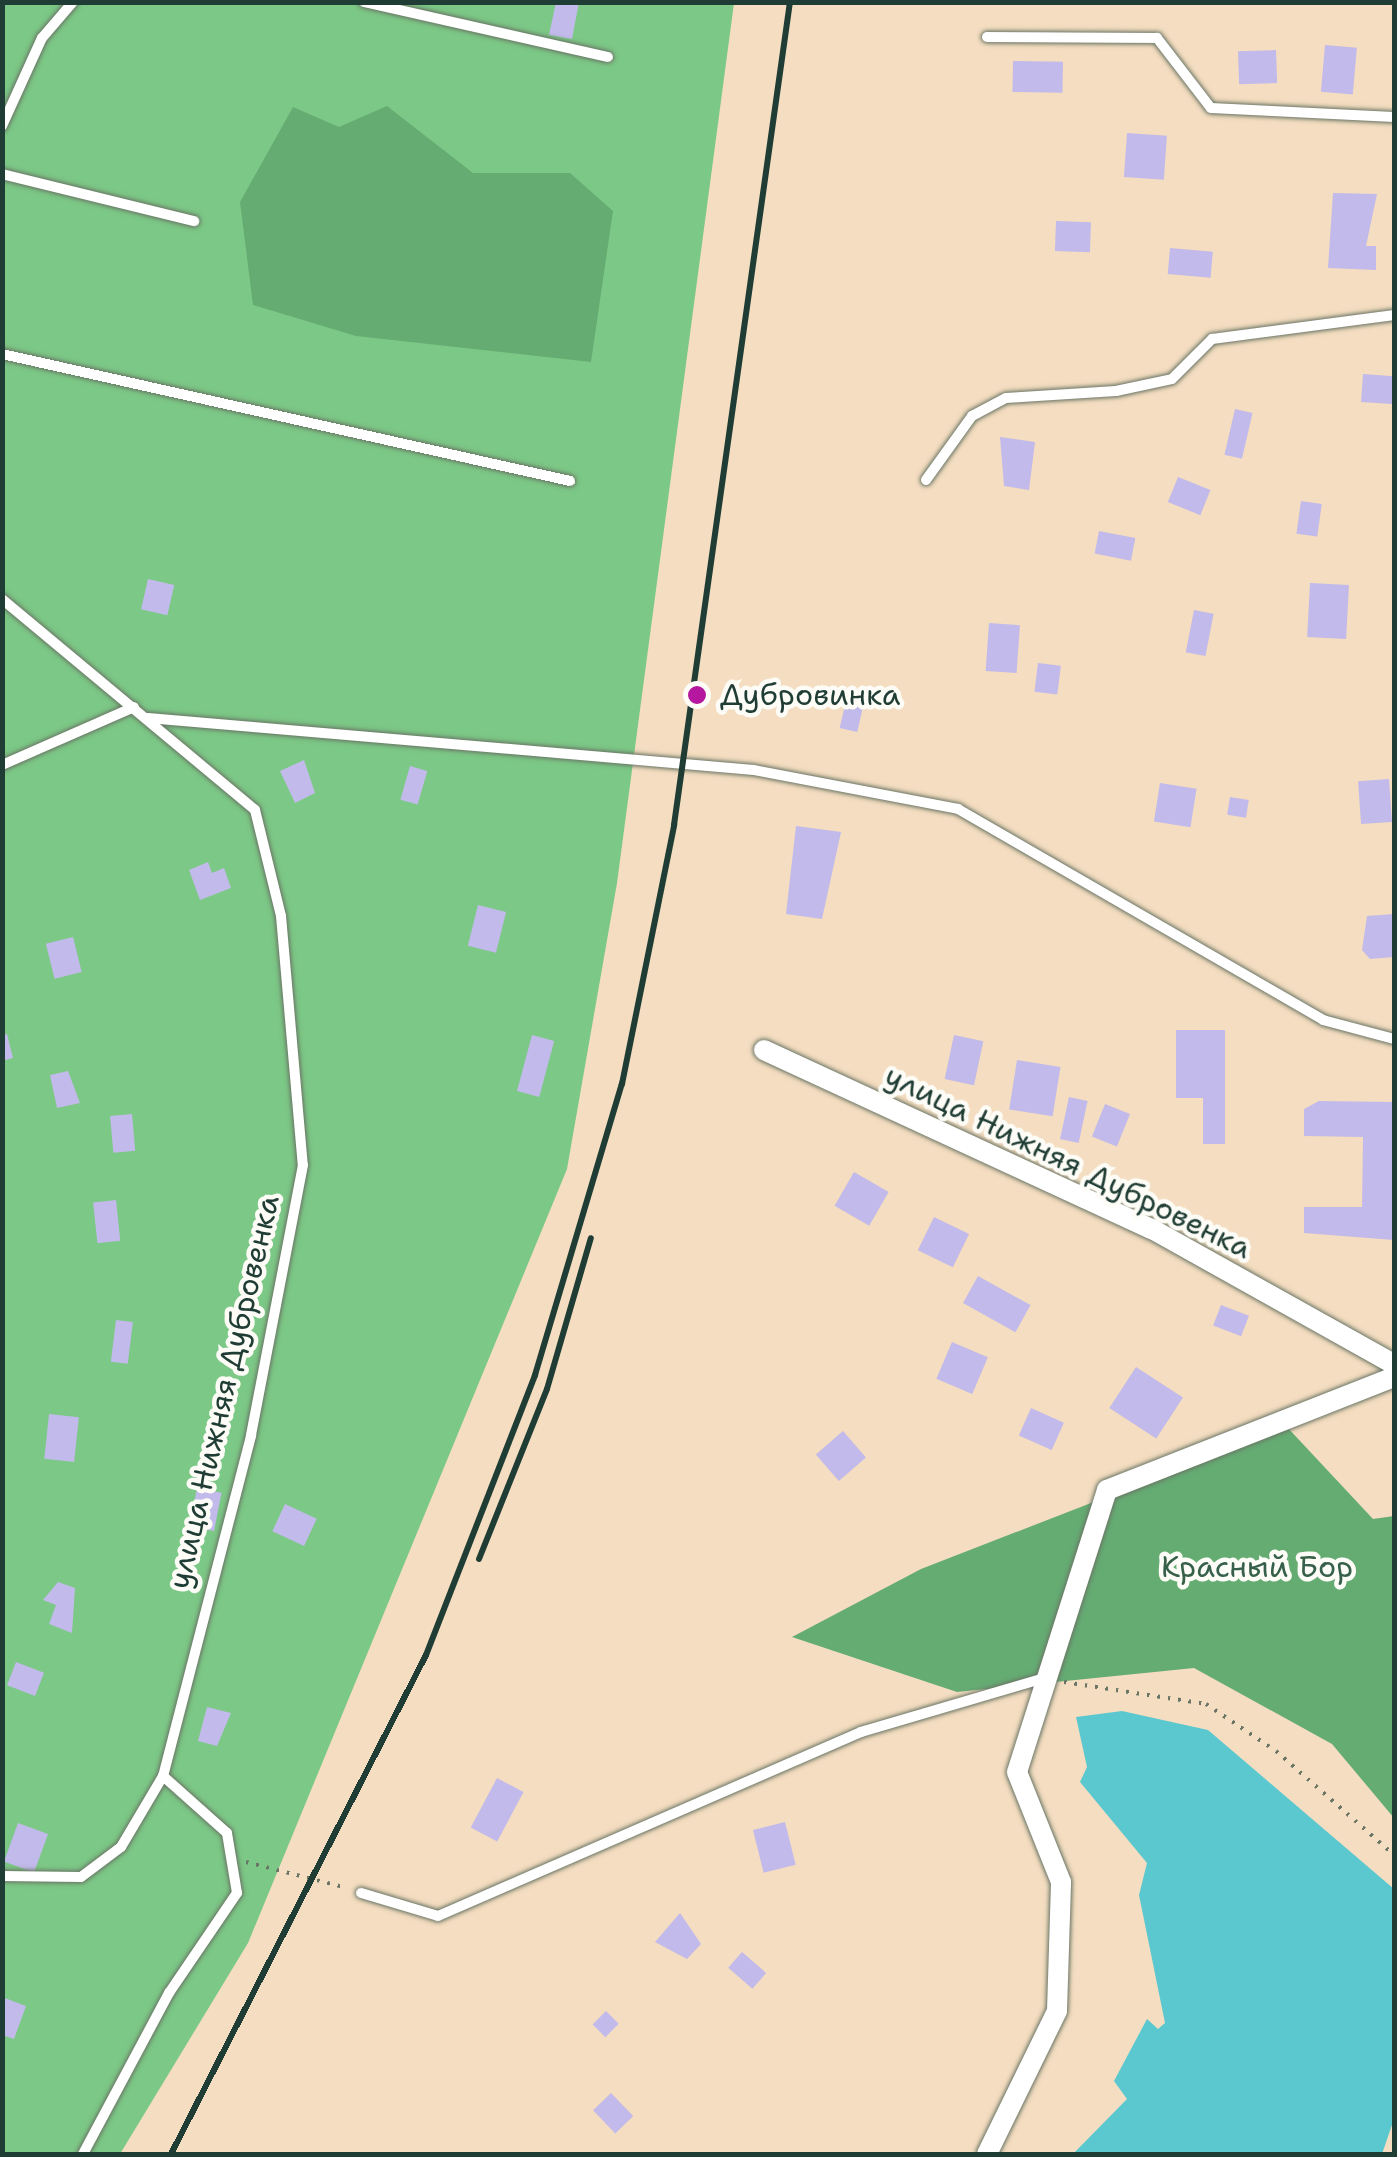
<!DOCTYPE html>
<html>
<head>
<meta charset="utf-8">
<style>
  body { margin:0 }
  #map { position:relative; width:1397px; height:2157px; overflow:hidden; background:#f4ddc0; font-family:"Shantell Sans",sans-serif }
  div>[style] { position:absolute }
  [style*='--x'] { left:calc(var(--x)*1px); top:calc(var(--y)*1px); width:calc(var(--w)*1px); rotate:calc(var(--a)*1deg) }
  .green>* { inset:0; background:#7cc886 }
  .forest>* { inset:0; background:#65ac73 }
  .water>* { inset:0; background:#5bc8d0 }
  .building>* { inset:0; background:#c2baea; transform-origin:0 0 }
  .path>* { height:4px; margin-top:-2px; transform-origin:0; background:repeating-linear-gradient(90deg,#6a7565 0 2.5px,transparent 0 10.5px) }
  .roads { filter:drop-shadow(0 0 2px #6a7565) drop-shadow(0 0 2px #6a7565) }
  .lane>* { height:10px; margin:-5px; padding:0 5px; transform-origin:5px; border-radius:5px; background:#fff }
  .street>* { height:20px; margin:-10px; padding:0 10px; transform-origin:10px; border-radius:10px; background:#fff }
  .rail>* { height:6px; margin:-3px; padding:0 3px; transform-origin:3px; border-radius:3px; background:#1f3d34 }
  .dots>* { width:28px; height:28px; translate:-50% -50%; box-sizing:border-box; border:5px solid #fdfcf7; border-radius:50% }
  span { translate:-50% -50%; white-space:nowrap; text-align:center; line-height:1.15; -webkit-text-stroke:9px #fdfcf7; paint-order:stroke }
  .poi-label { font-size:30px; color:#1f3d34 }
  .left { translate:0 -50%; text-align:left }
  .street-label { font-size:30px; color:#1f3d34 }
  .park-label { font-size:30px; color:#366048 }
  .frame { position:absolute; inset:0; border:5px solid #1f3d34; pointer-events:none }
</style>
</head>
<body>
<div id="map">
  <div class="green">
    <i style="clip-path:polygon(3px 3px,734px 3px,617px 883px,567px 1169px,248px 1943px,120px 2154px,3px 2154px)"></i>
  </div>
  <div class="forest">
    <i style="clip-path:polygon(387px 106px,473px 173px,570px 173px,613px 211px,591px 362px,356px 336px,253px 305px,240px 202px,293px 107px,339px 127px)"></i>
    <i style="clip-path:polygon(1287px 1427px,1373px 1519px,1394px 1516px,1394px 1818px,1332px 1744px,1194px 1668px,957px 1692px,792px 1637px,921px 1569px)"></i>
  </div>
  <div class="water">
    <i style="clip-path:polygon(1122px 1711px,1208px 1730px,1394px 1889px,1394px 2119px,1382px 2154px,1073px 2154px,1127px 2099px,1114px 2081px,1147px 2019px,1158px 2029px,1165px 2023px,1139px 1895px,1147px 1863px,1080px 1782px,1087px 1767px,1076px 1717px)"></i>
  </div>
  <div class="building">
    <i style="clip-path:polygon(556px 2px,579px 2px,572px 39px,549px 35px)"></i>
    <i style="left:1325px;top:45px;width:32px;height:47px;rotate:5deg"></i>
    <i style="left:1276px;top:50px;width:33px;height:38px;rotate:88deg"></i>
    <i style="left:1013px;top:61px;width:50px;height:31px;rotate:1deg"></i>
    <i style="left:1127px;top:133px;width:40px;height:44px;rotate:4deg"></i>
    <i style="clip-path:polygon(1333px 193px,1377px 194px,1366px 246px,1376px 246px,1376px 270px,1328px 268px)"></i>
    <i style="left:1056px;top:221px;width:35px;height:30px;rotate:2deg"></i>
    <i style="left:1170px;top:248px;width:43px;height:26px;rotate:5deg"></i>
    <i style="left:1363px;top:374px;width:31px;height:28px;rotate:4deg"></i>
    <i style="left:1235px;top:409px;width:18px;height:47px;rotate:13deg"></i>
    <i style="clip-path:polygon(1000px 437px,1035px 442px,1029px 490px,1004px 486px)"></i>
    <i style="left:1178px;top:477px;width:35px;height:27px;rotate:22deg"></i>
    <i style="left:1301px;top:501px;width:21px;height:33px;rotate:8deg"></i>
    <i style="left:1099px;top:531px;width:37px;height:23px;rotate:11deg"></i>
    <i style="left:148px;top:579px;width:27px;height:31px;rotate:13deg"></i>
    <i style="left:1310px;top:583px;width:39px;height:54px;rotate:3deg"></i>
    <i style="left:1194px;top:610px;width:20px;height:43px;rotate:11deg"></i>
    <i style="left:989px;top:623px;width:31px;height:48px;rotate:4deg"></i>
    <i style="left:1038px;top:663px;width:23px;height:29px;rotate:7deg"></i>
    <i style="left:848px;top:692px;width:18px;height:37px;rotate:13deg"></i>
    <i style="clip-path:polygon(304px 760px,315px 793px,295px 803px,280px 771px)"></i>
    <i style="left:410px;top:766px;width:18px;height:35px;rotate:16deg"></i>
    <i style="left:1389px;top:779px;width:43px;height:31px;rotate:86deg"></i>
    <i style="left:1160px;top:783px;width:37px;height:39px;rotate:9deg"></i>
    <i style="left:1230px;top:797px;width:19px;height:18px;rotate:9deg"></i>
    <i style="clip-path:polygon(796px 826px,841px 832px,822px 919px,786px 914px)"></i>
    <i style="clip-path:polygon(208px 862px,212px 873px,224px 868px,231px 888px,200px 900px,189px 870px)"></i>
    <i style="left:478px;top:905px;width:29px;height:42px;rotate:14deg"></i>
    <i style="clip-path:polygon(1394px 914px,1394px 957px,1370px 959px,1362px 950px,1367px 916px)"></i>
    <i style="left:73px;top:937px;width:36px;height:28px;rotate:76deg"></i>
    <i style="clip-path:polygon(1176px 1030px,1225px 1030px,1225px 1144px,1203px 1144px,1203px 1098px,1176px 1098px)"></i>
    <i style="clip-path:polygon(7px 1034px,13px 1058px,2px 1061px,2px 1035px)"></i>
    <i style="left:532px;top:1035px;width:23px;height:58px;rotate:15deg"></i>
    <i style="left:954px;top:1035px;width:30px;height:45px;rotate:12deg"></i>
    <i style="left:1017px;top:1060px;width:44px;height:50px;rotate:9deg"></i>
    <i style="clip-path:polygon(68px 1071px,80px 1103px,57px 1108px,50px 1075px)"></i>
    <i style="left:1069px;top:1097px;width:19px;height:43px;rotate:12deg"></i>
    <i style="clip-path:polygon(1319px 1101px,1394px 1102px,1394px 1240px,1304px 1233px,1304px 1207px,1362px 1207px,1363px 1137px,1304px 1136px,1304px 1109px)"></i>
    <i style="left:1105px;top:1104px;width:27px;height:35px;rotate:22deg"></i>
    <i style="left:132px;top:1114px;width:37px;height:22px;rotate:85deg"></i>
    <i style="left:854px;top:1172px;width:40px;height:39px;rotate:30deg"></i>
    <i style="left:116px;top:1200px;width:41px;height:23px;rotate:84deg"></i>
    <i style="left:934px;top:1217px;width:39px;height:37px;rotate:26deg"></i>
    <i style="left:978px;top:1276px;width:60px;height:31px;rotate:29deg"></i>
    <i style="left:1221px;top:1305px;width:30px;height:22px;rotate:21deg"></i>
    <i style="left:116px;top:1320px;width:17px;height:42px;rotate:7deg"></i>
    <i style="left:952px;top:1342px;width:39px;height:40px;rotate:23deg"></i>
    <i style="left:1136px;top:1367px;width:56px;height:49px;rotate:33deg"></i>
    <i style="left:1031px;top:1408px;width:36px;height:30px;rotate:24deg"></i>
    <i style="left:49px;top:1414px;width:30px;height:45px;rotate:6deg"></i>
    <i style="left:843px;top:1431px;width:35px;height:36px;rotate:49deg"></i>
    <i style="left:197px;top:1488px;width:25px;height:39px;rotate:11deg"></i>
    <i style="left:285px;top:1504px;width:35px;height:30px;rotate:25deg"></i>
    <i style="clip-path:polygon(58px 1582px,75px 1588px,72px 1633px,49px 1624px,56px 1605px,43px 1600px)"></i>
    <i style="left:16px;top:1662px;width:30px;height:25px;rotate:21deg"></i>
    <i style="clip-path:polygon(207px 1707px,231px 1713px,217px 1746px,198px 1741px)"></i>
    <i style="left:497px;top:1778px;width:30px;height:56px;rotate:28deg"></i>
    <i style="left:785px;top:1822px;width:44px;height:33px;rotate:76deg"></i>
    <i style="left:18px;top:1823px;width:32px;height:41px;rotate:20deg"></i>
    <i style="clip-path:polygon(680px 1913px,701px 1944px,687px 1959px,655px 1942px)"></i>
    <i style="left:742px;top:1952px;width:32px;height:21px;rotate:41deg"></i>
    <i style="clip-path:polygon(2px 1997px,26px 2006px,14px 2039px,2px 2035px)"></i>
    <i style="left:606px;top:2011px;width:18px;height:19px;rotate:45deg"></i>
    <i style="left:611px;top:2093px;width:32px;height:25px;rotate:46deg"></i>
  </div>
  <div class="path">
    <i style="--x:1064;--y:1682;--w:144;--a:8.8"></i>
    <i style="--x:1206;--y:1704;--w:84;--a:33.9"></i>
    <i style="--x:1276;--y:1751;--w:157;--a:41.4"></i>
    <i style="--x:246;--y:1862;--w:104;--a:14.4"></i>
  </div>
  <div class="roads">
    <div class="lane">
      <i style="--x:364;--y:2;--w:250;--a:12.7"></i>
      <i style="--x:987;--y:37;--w:170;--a:0.3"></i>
      <i style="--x:1157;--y:38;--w:88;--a:52.4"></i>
      <i style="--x:1211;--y:108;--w:183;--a:2.8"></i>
      <i style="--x:2;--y:126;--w:97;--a:-65.6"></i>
      <i style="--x:42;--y:38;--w:48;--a:-49.3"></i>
      <i style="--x:2;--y:174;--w:198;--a:13.8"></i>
      <i style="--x:2;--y:354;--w:582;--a:12.6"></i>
      <i style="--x:926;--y:480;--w:79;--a:-54.3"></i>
      <i style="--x:972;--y:416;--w:38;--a:-28"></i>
      <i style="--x:1006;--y:398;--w:110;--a:-3.6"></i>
      <i style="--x:1116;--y:391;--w:57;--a:-12.1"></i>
      <i style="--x:1172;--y:379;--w:57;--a:-45"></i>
      <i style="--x:1212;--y:339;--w:184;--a:-7.5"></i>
      <i style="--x:2;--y:599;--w:329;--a:39.8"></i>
      <i style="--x:255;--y:810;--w:109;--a:76.2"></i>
      <i style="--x:281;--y:916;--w:250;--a:85"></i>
      <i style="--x:303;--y:1165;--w:276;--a:100.9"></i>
      <i style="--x:251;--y:1436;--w:351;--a:104.5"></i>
      <i style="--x:163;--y:1776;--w:82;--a:120.6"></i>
      <i style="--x:121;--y:1847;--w:50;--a:143.1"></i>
      <i style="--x:81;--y:1877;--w:79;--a:-179.3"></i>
      <i style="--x:148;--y:718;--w:608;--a:4.9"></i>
      <i style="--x:754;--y:770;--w:208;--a:10.8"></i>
      <i style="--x:958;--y:809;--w:422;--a:30"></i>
      <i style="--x:1323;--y:1020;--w:73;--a:15"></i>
      <i style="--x:2;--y:765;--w:144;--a:-23.7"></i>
      <i style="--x:361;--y:1893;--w:80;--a:16.6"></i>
      <i style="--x:438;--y:1916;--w:461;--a:-23.5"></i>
      <i style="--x:861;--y:1732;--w:188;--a:-16.4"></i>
      <i style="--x:83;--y:2154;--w:183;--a:-61.9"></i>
      <i style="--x:169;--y:1993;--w:121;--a:-55.8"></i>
      <i style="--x:237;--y:1893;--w:61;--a:-99.5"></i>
      <i style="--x:227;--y:1833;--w:86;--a:-138.3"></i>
    </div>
    <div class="street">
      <i style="--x:764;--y:1050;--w:427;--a:24.8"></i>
      <i style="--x:1152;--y:1229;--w:277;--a:29.2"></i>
      <i style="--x:987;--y:2154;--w:159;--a:-63.9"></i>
      <i style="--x:1057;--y:2011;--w:129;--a:-88.2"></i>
      <i style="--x:1061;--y:1882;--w:118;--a:-111.8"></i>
      <i style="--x:1017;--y:1772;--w:296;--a:-72.3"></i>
      <i style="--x:1107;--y:1490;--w:308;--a:-21.5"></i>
    </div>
  </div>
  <div class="rail">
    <i style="--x:479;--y:1559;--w:183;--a:-68.2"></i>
    <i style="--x:547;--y:1389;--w:157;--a:-73.8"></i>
    <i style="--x:171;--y:2154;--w:560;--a:-62.93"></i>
    <i style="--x:426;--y:1655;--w:300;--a:-68.7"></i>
    <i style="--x:535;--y:1375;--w:304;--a:-73.4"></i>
    <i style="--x:622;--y:1084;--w:264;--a:-78.6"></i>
    <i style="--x:674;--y:825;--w:831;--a:-81.98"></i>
  </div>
  <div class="dots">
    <i style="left:697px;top:695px;background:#b5179e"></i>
  </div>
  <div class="poi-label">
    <span class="left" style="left:720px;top:695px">Дубровинка</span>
  </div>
  <div class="street-label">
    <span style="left:1068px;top:1162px;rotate:26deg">улица Нижняя Дубровенка</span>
    <span style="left:224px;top:1392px;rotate:-77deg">улица Нижняя Дубровенка</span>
  </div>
  <div class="park-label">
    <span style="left:1257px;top:1567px">Красный Бор</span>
  </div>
  <div class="frame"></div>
</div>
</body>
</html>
